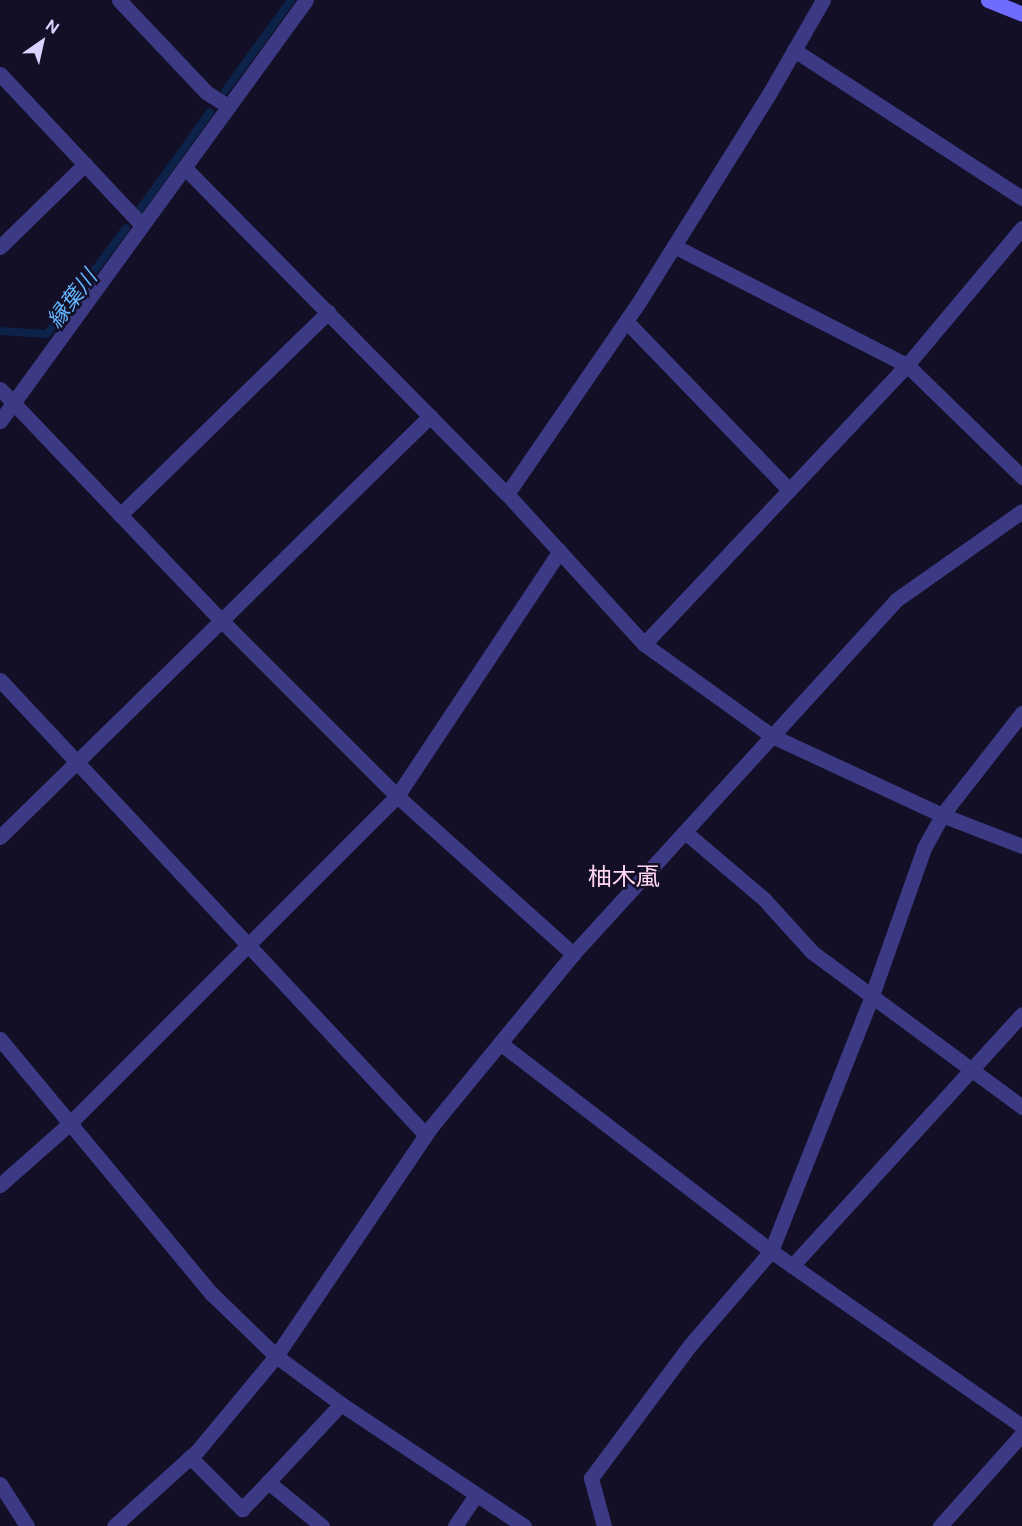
<!DOCTYPE html>
<html>
<head>
<meta charset="utf-8">
<style>
  body { margin:0 }
  #map { position:relative; width:1022px; height:1526px; overflow:hidden; background:#130f26; font-family:"DM Sans","Noto Sans JP",sans-serif }
  div>[style] { position:absolute }
  [style*='--x'] { left:calc(var(--x)*1px); top:calc(var(--y)*1px); width:calc(var(--w)*1px); rotate:calc(var(--a)*1deg) }
  .stream>* { height:8px; margin:-4px; padding:0 4px; transform-origin:4px; border-radius:4px; background:#0c2248 }
  .street>* { height:15px; margin:-7.5px; padding:0 7.5px; transform-origin:7.5px; border-radius:7.5px; background:#3d3a85 }
  .secondary>* { height:15px; margin:-7.5px; padding:0 7.5px; transform-origin:7.5px; border-radius:7.5px; background:#6f6bff }
  span { translate:-50% -50%; white-space:nowrap; text-align:center; line-height:1.15; -webkit-text-stroke:5px #130f26; paint-order:stroke }
  .water-label { font-size:22px; color:#62b6ff; font-style:italic }
  .quarter-label { font-size:24px; color:#ffd6f0 }
  .north { position:absolute; left:12px; top:12px; width:60px; height:60px; -webkit-text-stroke:4px #130f26; paint-order:stroke; rotate:34deg; font-size:16px; font-weight:700; line-height:24px; text-align:center; color:#d9d4ff }
  .north::after { content:''; display:block; margin:auto; width:21px; height:27px; background:#d9d4ff; clip-path:polygon(50% 0,100% 100%,50% 72%,0 100%) }
</style>
</head>
<body>
<div id="map">
  <div class="stream">
    <i style="--x:225;--y:91;--w:112;--a:-54"></i>
    <i style="--x:138;--y:212;--w:123;--a:-54.2"></i>
    <i style="--x:0;--y:331;--w:47;--a:3.7"></i>
    <i style="--x:47;--y:334;--w:132;--a:-53.3"></i>
  </div>
  <div class="street">
    <i style="--x:119;--y:0;--w:127;--a:46.6"></i>
    <i style="--x:206;--y:92;--w:27;--a:33"></i>
    <i style="--x:794;--y:50;--w:272;--a:33"></i>
    <i style="--x:0;--y:74;--w:207;--a:46.8"></i>
    <i style="--x:184;--y:167;--w:460;--a:45.4"></i>
    <i style="--x:507;--y:494;--w:203;--a:47.6"></i>
    <i style="--x:644;--y:644;--w:158;--a:35.7"></i>
    <i style="--x:772;--y:736;--w:187;--a:24.9"></i>
    <i style="--x:942;--y:815;--w:86;--a:21.2"></i>
    <i style="--x:674;--y:246;--w:262;--a:27.1"></i>
    <i style="--x:907;--y:365;--w:161;--a:44.2"></i>
    <i style="--x:0;--y:247;--w:119;--a:-44.3"></i>
    <i style="--x:626;--y:321;--w:235;--a:46"></i>
    <i style="--x:0;--y:389;--w:321;--a:46.3"></i>
    <i style="--x:222;--y:621;--w:247;--a:45"></i>
    <i style="--x:397;--y:796;--w:237;--a:41.9"></i>
    <i style="--x:0;--y:421;--w:520;--a:-53.99"></i>
    <i style="--x:507;--y:494;--w:233;--a:-55.5"></i>
    <i style="--x:639;--y:302;--w:245;--a:-58"></i>
    <i style="--x:769;--y:94;--w:108;--a:-60.1"></i>
    <i style="--x:120;--y:515;--w:291;--a:-44.3"></i>
    <i style="--x:644;--y:644;--w:383;--a:-46.7"></i>
    <i style="--x:907;--y:365;--w:179;--a:-50"></i>
    <i style="--x:0;--y:680;--w:623;--a:46.89"></i>
    <i style="--x:685;--y:832;--w:104;--a:40.3"></i>
    <i style="--x:764;--y:899;--w:72;--a:47.8"></i>
    <i style="--x:812;--y:952;--w:261;--a:36.4"></i>
    <i style="--x:0;--y:837;--w:602;--a:-44.39"></i>
    <i style="--x:0;--y:1039;--w:332;--a:50.3"></i>
    <i style="--x:212;--y:1294;--w:89;--a:44.1"></i>
    <i style="--x:276;--y:1356;--w:81;--a:36.4"></i>
    <i style="--x:341;--y:1404;--w:220;--a:33.7"></i>
    <i style="--x:500;--y:1043;--w:342;--a:37.5"></i>
    <i style="--x:771;--y:1251;--w:306;--a:34.9"></i>
    <i style="--x:0;--y:1185;--w:92;--a:-41.5"></i>
    <i style="--x:69;--y:1124;--w:464;--a:-45"></i>
    <i style="--x:397;--y:796;--w:294;--a:-56.4"></i>
    <i style="--x:792;--y:1266;--w:341;--a:-47.6"></i>
    <i style="--x:190;--y:1457;--w:74;--a:45"></i>
    <i style="--x:242;--y:1509;--w:37;--a:-46"></i>
    <i style="--x:0;--y:1484;--w:50;--a:57.3"></i>
    <i style="--x:114;--y:1526;--w:113;--a:-42.1"></i>
    <i style="--x:198;--y:1450;--w:122;--a:-50.3"></i>
    <i style="--x:276;--y:1356;--w:277;--a:-55.9"></i>
    <i style="--x:431;--y:1127;--w:224;--a:-50.6"></i>
    <i style="--x:573;--y:954;--w:479;--a:-47.6"></i>
    <i style="--x:896;--y:600;--w:154;--a:-35.2"></i>
    <i style="--x:322;--y:1526;--w:70;--a:-140.8"></i>
    <i style="--x:268;--y:1482;--w:107;--a:-46.9"></i>
    <i style="--x:455;--y:1526;--w:37;--a:-56"></i>
    <i style="--x:604;--y:1526;--w:50;--a:-105.2"></i>
    <i style="--x:591;--y:1478;--w:167;--a:-53.3"></i>
    <i style="--x:691;--y:1344;--w:123;--a:-49.3"></i>
    <i style="--x:771;--y:1251;--w:272;--a:-68.4"></i>
    <i style="--x:871;--y:998;--w:159;--a:-70.5"></i>
    <i style="--x:924;--y:848;--w:38;--a:-61"></i>
    <i style="--x:942;--y:815;--w:130;--a:-51.9"></i>
    <i style="--x:940;--y:1526;--w:123;--a:-48.3"></i>
  </div>
  <div class="secondary">
    <i style="--x:988;--y:0;--w:37;--a:22"></i>
  </div>
  <div class="water-label">
    <span style="left:72px;top:299px;rotate:-53deg">縁葉川</span>
  </div>
  <div class="quarter-label">
    <span style="left:624px;top:877px">柚木颪</span>
  </div>
  <div class="north">N</div>
</div>
</body>
</html>
